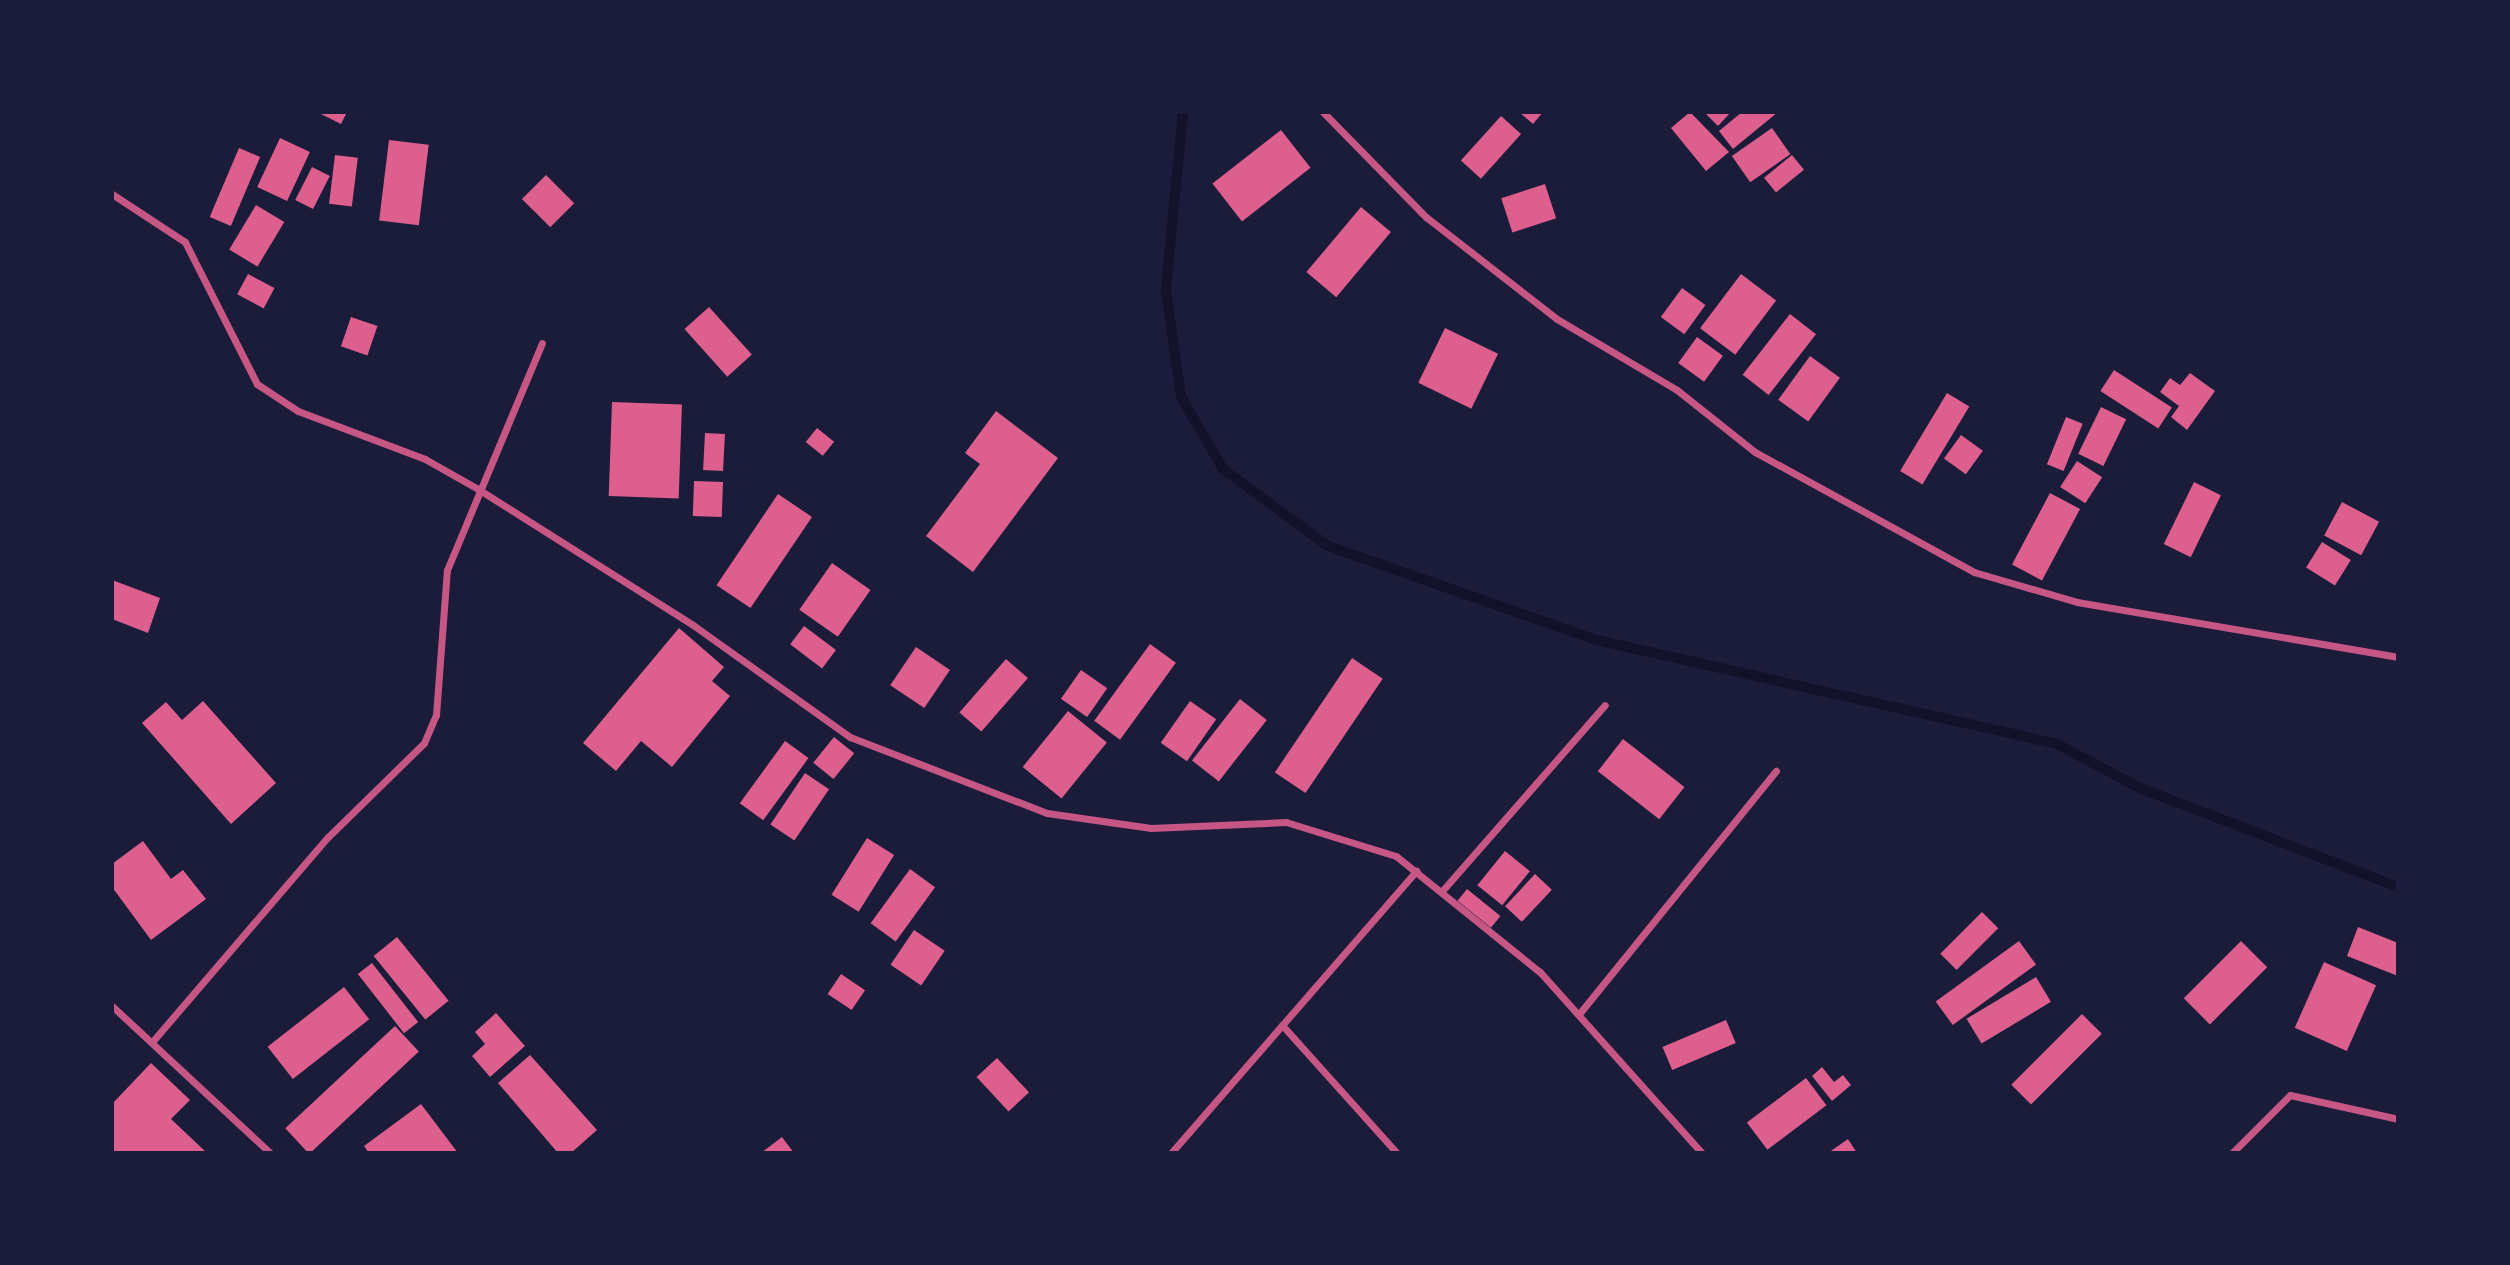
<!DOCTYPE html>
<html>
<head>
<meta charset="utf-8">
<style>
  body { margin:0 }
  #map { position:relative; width:2510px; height:1265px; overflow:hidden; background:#1b1b3a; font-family:Raleway,sans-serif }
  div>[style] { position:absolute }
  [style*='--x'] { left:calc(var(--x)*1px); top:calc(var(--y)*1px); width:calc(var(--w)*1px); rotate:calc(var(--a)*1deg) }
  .stream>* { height:10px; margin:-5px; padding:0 5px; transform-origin:5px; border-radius:5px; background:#12122b }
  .building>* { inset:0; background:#dd5f8e; transform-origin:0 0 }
  .minor>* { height:7px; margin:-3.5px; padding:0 3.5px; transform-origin:3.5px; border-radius:3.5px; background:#c65784 }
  span { translate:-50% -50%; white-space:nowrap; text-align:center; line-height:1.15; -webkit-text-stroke:7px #1b1b3a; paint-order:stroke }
  .frame { position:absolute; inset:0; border:114px solid #1b1b3a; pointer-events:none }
</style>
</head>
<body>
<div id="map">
  <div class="stream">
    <i style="--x:1183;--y:112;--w:179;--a:95.5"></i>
    <i style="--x:1166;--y:290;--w:108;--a:82"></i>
    <i style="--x:1181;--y:397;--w:83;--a:59.7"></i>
    <i style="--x:1223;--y:469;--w:130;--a:36.3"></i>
    <i style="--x:1328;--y:546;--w:284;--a:19.3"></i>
    <i style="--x:1596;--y:640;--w:473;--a:12.7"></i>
    <i style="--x:2057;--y:744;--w:94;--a:27.9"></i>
    <i style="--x:2140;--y:788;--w:276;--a:21"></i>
  </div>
  <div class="building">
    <i style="clip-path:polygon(317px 112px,347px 112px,341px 124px)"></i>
    <i style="clip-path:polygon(1519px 112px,1543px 112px,1533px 124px)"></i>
    <i style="clip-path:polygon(1690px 112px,1729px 152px,1706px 171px,1671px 128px)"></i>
    <i style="clip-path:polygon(1704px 112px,1731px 112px,1718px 126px)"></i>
    <i style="clip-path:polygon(1742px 112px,1778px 112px,1733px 149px,1719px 131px)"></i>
    <i style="left:1501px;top:116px;width:27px;height:60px;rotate:42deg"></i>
    <i style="left:1772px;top:128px;width:32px;height:49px;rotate:55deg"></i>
    <i style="left:1281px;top:130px;width:48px;height:87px;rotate:52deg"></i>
    <i style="left:280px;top:138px;width:33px;height:54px;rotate:25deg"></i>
    <i style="left:389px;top:140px;width:40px;height:81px;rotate:7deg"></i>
    <i style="left:239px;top:148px;width:23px;height:75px;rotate:23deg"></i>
    <i style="left:335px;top:155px;width:23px;height:49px;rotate:7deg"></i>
    <i style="left:1792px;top:155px;width:19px;height:36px;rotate:51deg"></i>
    <i style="left:312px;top:167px;width:20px;height:37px;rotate:27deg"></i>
    <i style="left:546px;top:175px;width:40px;height:34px;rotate:45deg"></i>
    <i style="left:1545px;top:184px;width:36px;height:46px;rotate:72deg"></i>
    <i style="left:256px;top:205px;width:33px;height:52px;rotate:31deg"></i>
    <i style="left:1361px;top:207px;width:39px;height:85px;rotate:40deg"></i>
    <i style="left:248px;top:274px;width:30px;height:23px;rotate:28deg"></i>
    <i style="left:1741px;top:274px;width:44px;height:68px;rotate:37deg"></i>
    <i style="left:1682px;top:288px;width:29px;height:36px;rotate:36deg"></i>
    <i style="left:709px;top:307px;width:64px;height:33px;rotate:48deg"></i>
    <i style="left:1790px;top:314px;width:33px;height:77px;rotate:38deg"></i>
    <i style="left:351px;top:317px;width:28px;height:31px;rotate:19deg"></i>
    <i style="left:1445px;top:328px;width:59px;height:61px;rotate:26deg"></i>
    <i style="left:1697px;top:337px;width:32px;height:32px;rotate:36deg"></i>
    <i style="left:1810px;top:356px;width:37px;height:54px;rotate:36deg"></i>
    <i style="left:2114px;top:370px;width:69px;height:25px;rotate:33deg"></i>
    <i style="clip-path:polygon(2190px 373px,2215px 391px,2187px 430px,2171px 417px,2179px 406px,2160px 392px,2170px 378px,2180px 385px)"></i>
    <i style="left:1947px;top:393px;width:26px;height:91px;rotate:31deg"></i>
    <i style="left:612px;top:402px;width:70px;height:94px;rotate:2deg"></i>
    <i style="left:2101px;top:407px;width:28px;height:52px;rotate:26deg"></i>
    <i style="clip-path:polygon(996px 411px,1058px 458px,973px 572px,926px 536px,980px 464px,965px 453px)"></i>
    <i style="left:2066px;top:417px;width:18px;height:51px;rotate:22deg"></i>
    <i style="left:817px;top:428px;width:22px;height:18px;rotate:39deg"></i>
    <i style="left:705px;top:433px;width:20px;height:37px;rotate:3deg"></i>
    <i style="left:1961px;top:435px;width:27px;height:29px;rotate:36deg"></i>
    <i style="left:2077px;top:461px;width:30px;height:31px;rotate:33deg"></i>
    <i style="left:694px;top:481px;width:29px;height:35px;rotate:2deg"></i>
    <i style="left:2194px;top:482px;width:30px;height:69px;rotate:26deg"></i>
    <i style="left:2050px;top:493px;width:34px;height:81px;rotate:28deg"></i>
    <i style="left:778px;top:494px;width:41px;height:110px;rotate:34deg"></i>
    <i style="left:2342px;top:502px;width:42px;height:38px;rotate:28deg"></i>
    <i style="left:2322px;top:542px;width:34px;height:30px;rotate:32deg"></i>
    <i style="left:832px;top:563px;width:47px;height:57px;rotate:35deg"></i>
    <i style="clip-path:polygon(112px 580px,160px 598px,148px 633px,112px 619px)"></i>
    <i style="left:804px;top:626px;width:40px;height:23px;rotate:37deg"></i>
    <i style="clip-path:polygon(679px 628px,724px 667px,712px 681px,730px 696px,672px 767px,641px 741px,616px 771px,583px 743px)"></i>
    <i style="left:1150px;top:644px;width:32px;height:95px;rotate:36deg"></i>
    <i style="left:916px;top:647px;width:41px;height:46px;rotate:34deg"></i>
    <i style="left:1352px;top:658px;width:37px;height:138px;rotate:34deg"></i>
    <i style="left:1006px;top:659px;width:29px;height:71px;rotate:41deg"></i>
    <i style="left:1081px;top:670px;width:32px;height:35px;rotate:35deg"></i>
    <i style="left:1240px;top:699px;width:34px;height:78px;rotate:38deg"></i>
    <i style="clip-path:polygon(203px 701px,276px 783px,231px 824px,142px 723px,166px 702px,182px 720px)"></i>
    <i style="left:1190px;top:701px;width:32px;height:51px;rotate:35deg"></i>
    <i style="left:1068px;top:711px;width:50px;height:72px;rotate:39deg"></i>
    <i style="left:834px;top:737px;width:26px;height:33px;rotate:39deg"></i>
    <i style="left:1623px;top:739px;width:78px;height:41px;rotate:38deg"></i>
    <i style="left:785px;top:741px;width:29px;height:77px;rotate:36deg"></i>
    <i style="left:805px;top:773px;width:29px;height:62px;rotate:34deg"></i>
    <i style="left:867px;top:838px;width:32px;height:67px;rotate:32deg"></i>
    <i style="clip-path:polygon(143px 841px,171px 879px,183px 870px,206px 899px,151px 940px,112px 887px,112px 864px)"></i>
    <i style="left:1505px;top:851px;width:32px;height:44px;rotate:39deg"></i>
    <i style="left:910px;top:869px;width:31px;height:67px;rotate:36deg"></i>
    <i style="left:1535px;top:874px;width:23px;height:44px;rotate:43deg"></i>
    <i style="left:1467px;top:889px;width:43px;height:15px;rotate:39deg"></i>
    <i style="left:1982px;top:912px;width:23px;height:59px;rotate:45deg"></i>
    <i style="clip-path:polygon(2358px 927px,2398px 943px,2398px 976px,2347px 956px)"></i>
    <i style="left:914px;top:930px;width:37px;height:42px;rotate:34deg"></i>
    <i style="left:397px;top:937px;width:82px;height:30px;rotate:51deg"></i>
    <i style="left:2019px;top:941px;width:29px;height:103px;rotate:54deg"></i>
    <i style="left:2241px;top:941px;width:37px;height:81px;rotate:45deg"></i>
    <i style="left:2324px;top:962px;width:57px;height:72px;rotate:24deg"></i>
    <i style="left:372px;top:963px;width:75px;height:18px;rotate:52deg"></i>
    <i style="left:841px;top:974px;width:29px;height:24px;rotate:34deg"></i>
    <i style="left:2036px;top:977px;width:29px;height:81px;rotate:59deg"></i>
    <i style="left:344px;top:987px;width:41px;height:97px;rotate:52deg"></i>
    <i style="clip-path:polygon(496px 1013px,525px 1046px,490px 1077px,472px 1056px,485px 1044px,475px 1032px)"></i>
    <i style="left:2082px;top:1014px;width:28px;height:100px;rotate:45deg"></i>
    <i style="left:1726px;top:1020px;width:25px;height:69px;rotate:67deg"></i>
    <i style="left:395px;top:1026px;width:35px;height:150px;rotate:47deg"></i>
    <i style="clip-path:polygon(530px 1055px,597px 1130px,571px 1153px,558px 1153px,498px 1083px)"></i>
    <i style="left:997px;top:1058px;width:47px;height:28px;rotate:47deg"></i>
    <i style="clip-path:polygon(151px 1063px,190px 1100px,171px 1119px,207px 1153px,112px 1153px,112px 1104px)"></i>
    <i style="clip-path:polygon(1822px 1067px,1834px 1082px,1843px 1075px,1851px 1085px,1832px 1101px,1812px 1076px)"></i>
    <i style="left:1806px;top:1078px;width:34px;height:74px;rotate:53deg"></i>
    <i style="clip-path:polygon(421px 1104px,458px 1153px,369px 1153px,364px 1146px)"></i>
    <i style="clip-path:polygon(782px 1137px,794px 1153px,761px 1153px)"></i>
    <i style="clip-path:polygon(1848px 1139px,1857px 1153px,1828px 1153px)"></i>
  </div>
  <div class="minor">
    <i style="--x:1323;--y:112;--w:147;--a:45.6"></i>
    <i style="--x:1426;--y:217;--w:166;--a:37.9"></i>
    <i style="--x:1557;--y:319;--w:139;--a:30.6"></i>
    <i style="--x:1677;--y:390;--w:100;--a:38.5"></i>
    <i style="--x:1755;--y:452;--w:250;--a:28.7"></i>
    <i style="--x:1974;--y:572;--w:107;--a:16.2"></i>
    <i style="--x:2077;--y:602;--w:326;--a:9.7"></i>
    <i style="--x:112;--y:194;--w:87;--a:33.3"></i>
    <i style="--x:185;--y:242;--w:159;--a:63.1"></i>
    <i style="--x:257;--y:384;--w:49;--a:33.4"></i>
    <i style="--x:298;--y:411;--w:136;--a:20.7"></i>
    <i style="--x:425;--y:459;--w:61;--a:29.5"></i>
    <i style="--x:478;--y:489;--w:254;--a:32.3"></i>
    <i style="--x:693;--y:625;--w:193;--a:35.5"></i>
    <i style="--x:850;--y:737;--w:211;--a:21.1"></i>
    <i style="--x:1047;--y:813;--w:105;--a:8.2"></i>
    <i style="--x:1151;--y:828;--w:135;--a:-2.5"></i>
    <i style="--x:1286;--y:822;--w:115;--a:17.2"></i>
    <i style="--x:1396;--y:856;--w:185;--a:38.9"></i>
    <i style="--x:1540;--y:972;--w:243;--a:48.2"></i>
    <i style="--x:1442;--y:891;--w:247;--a:-48.8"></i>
    <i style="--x:112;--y:1006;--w:216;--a:42.9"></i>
    <i style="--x:1579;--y:1014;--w:313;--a:-51"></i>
    <i style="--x:1282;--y:1025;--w:172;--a:48.1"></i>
    <i style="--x:152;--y:1042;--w:270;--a:-49.4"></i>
    <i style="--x:328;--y:837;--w:134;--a:-44.4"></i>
    <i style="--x:424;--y:743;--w:30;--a:-67"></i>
    <i style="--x:436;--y:715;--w:145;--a:-85.7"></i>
    <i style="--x:447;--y:570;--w:246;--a:-67.3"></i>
    <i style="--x:1171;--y:1153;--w:374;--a:-49"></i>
    <i style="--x:2232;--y:1153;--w:82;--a:-45"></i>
    <i style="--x:2290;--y:1095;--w:111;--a:12.5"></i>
  </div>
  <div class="frame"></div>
</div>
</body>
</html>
